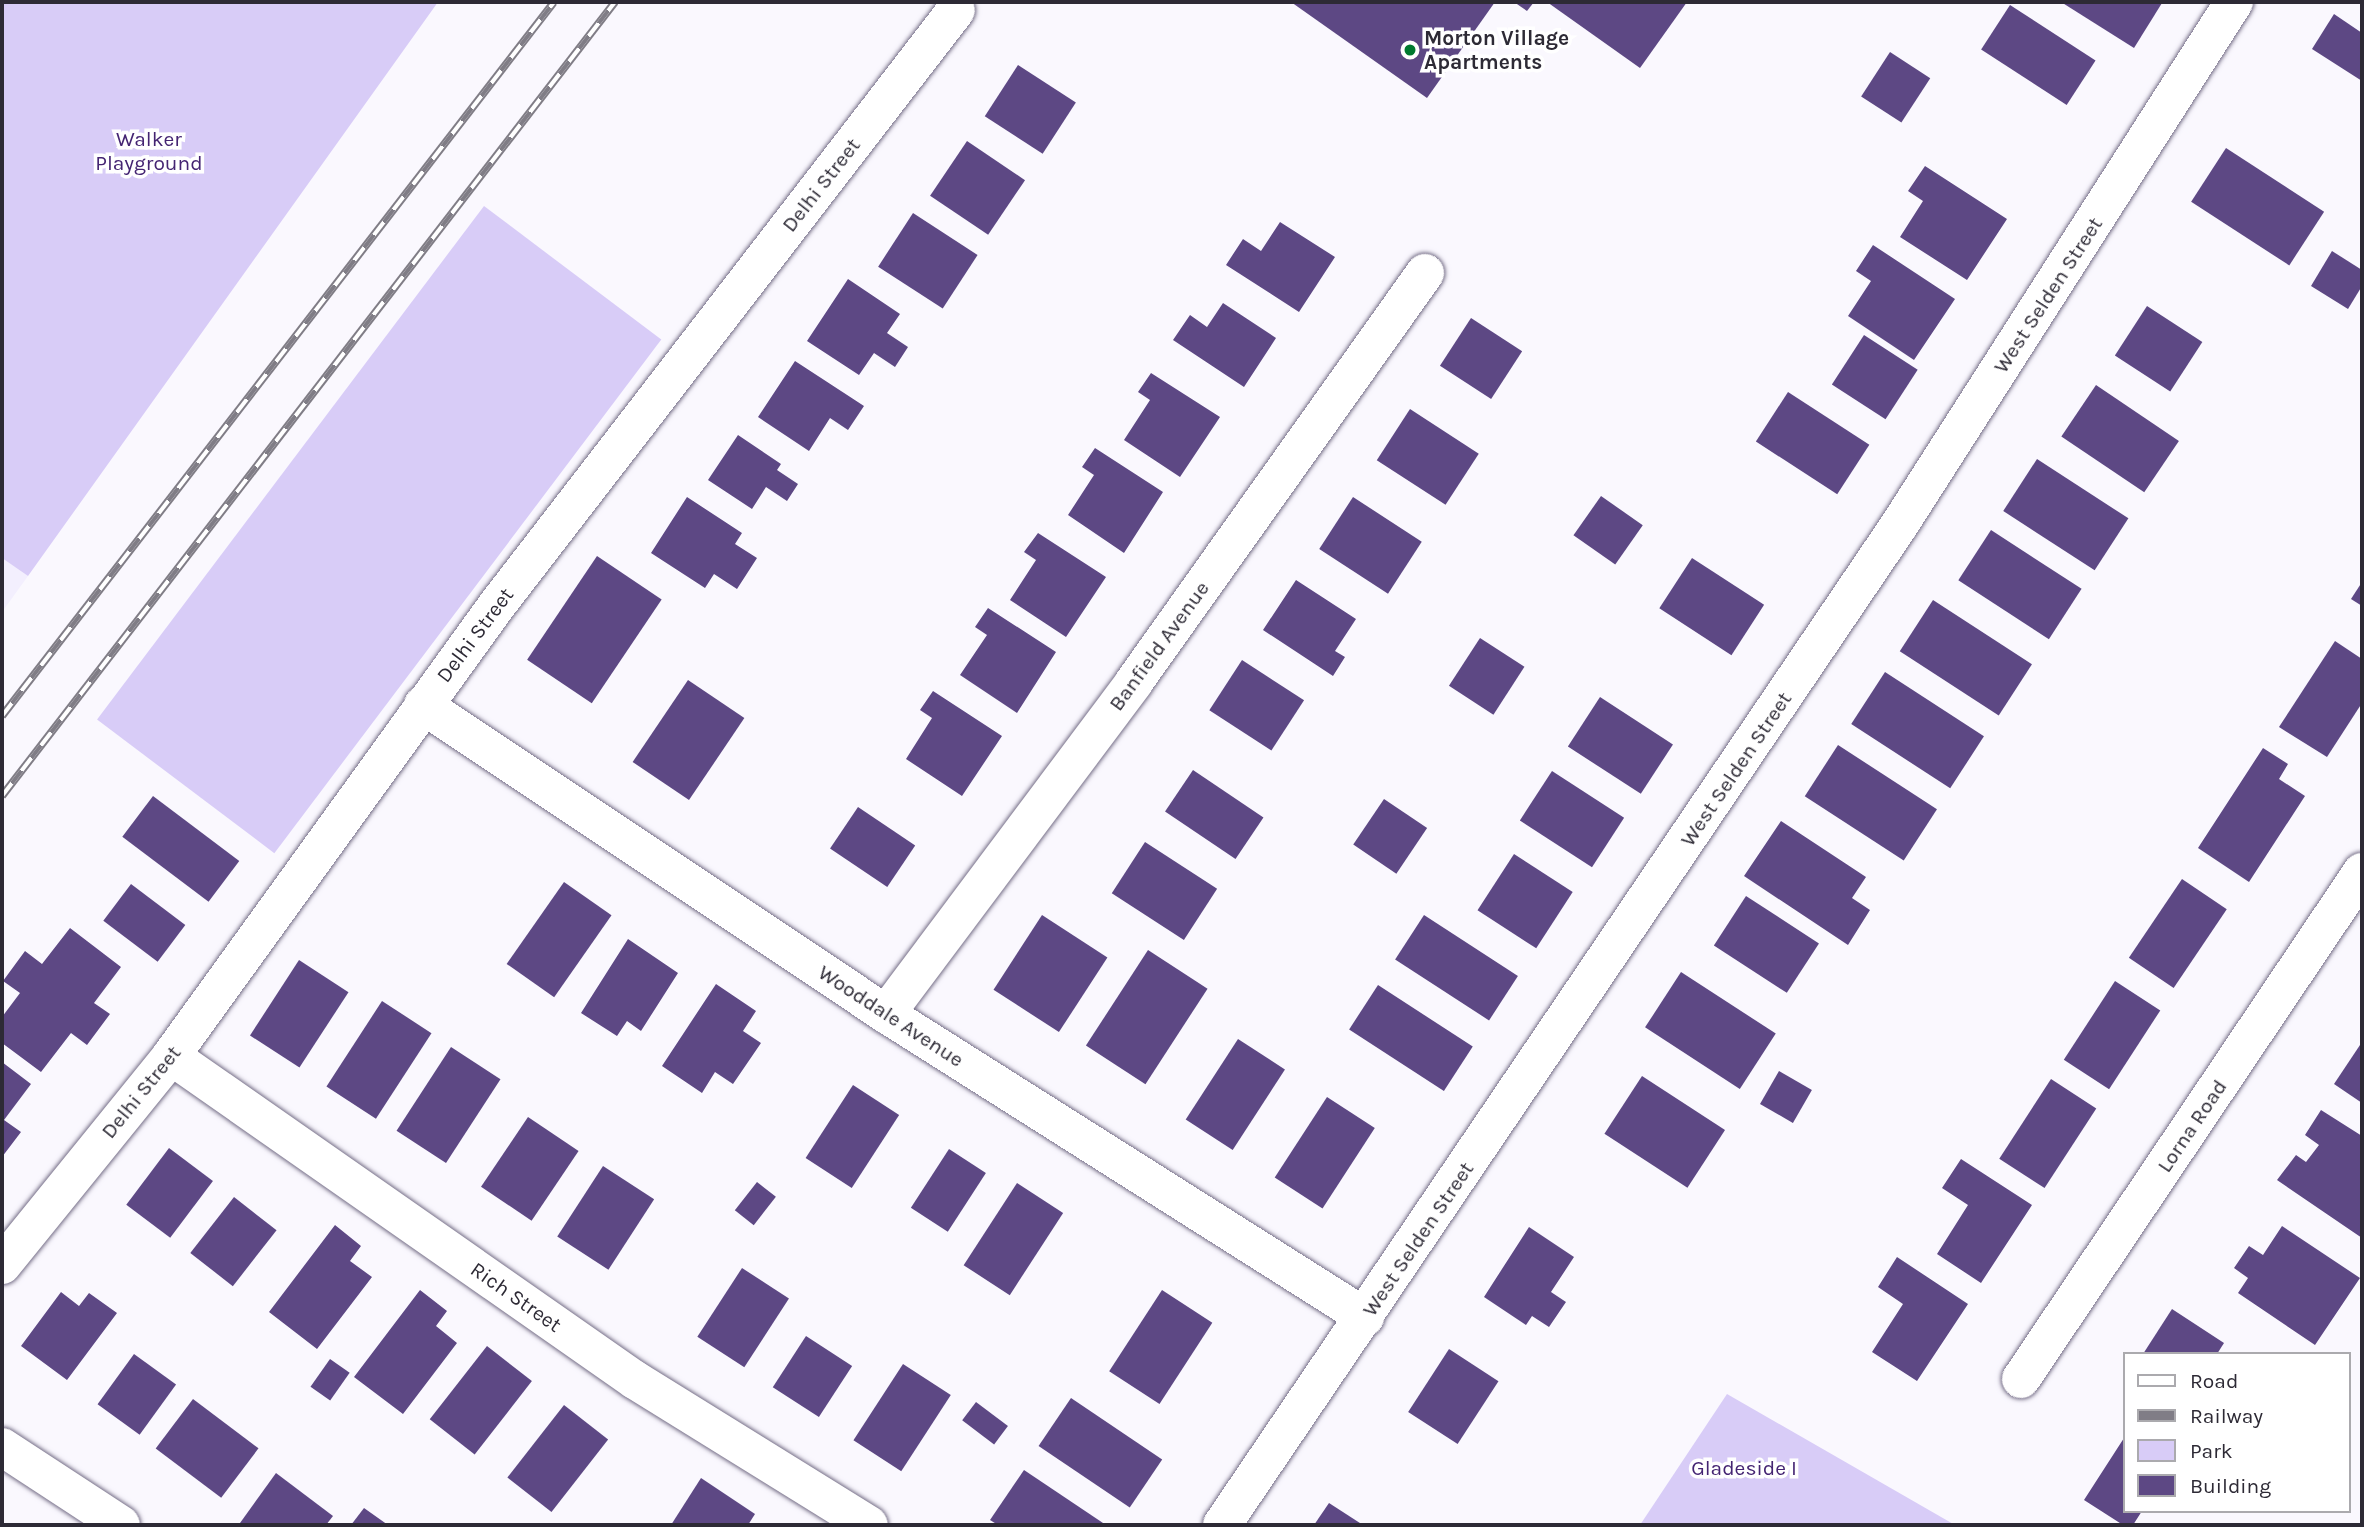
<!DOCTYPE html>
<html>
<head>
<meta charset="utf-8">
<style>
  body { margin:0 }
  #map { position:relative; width:2364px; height:1527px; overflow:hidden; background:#faf8fe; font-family:Karla,sans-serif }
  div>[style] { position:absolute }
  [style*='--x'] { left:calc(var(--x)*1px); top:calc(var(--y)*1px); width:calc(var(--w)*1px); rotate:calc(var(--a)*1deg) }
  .built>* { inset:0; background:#f3effe }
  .green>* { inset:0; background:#d8ccf7; transform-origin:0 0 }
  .building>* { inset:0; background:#5d4884; transform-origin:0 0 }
  .roads { filter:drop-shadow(0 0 2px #756e87) drop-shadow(0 0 2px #756e87) }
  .street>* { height:38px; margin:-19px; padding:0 19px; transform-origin:19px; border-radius:19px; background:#fff }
  .rail>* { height:8px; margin-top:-4px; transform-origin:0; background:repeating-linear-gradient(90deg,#fff 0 16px,#807d86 0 32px); box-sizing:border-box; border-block:2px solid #807d86 }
  .dots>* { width:19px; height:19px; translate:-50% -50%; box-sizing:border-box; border:4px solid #fff; border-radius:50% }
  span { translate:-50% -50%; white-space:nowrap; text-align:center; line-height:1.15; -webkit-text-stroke:7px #fff; paint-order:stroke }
  .poi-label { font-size:21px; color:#2d2a35; font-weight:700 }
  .left { translate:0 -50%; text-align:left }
  .park-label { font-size:21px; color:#442472 }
  .street-label { font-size:21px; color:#2d2a35 }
  .frame { position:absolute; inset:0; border:4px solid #2d2a35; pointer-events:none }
  .legend { position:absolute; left:2123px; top:1352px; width:228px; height:161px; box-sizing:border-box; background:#fff; border:2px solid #abaaae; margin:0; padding:9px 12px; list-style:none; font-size:21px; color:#2d2a35 }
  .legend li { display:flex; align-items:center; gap:14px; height:35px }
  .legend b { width:35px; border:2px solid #abaaae }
</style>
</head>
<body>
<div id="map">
  <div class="built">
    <i style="clip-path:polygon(2px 558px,28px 576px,2px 612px)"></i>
  </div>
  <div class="green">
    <i style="clip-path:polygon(2px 2px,438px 2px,28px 576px,2px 558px)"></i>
    <i style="left:484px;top:206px;width:222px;height:643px;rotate:37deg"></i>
    <i style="clip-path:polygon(1727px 1394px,1955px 1525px,1640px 1525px)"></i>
  </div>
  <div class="building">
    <i style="clip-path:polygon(1291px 2px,1495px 2px,1427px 98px)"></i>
    <i style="clip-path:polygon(1514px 2px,1534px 2px,1527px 11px)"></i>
    <i style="clip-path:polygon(1547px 2px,1687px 2px,1640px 68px)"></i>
    <i style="clip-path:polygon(2061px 2px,2159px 2px,2162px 3px,2134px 48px)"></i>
    <i style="left:2010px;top:5px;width:102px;height:53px;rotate:33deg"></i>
    <i style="clip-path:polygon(2334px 14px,2362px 33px,2362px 81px,2312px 49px)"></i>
    <i style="left:1890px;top:52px;width:48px;height:53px;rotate:33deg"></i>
    <i style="left:1018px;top:65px;width:69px;height:61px;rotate:33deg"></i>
    <i style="left:967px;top:141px;width:70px;height:66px;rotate:34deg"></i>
    <i style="left:2226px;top:148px;width:117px;height:64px;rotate:33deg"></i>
    <i style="clip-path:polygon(1925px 166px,2007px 219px,1967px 280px,1900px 237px,1923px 201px,1908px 191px)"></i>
    <i style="left:913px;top:213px;width:77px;height:64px;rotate:33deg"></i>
    <i style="clip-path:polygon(1280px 222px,1335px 257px,1299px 312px,1226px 265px,1243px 239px,1261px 251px)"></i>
    <i style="clip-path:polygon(1873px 245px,1955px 299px,1914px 360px,1848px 316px,1871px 281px,1856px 271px)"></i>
    <i style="clip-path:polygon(2332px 251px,2362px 270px,2362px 286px,2348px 309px,2311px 286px)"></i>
    <i style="clip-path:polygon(848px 279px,900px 314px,887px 333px,908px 347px,895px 367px,874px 353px,859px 375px,807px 341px)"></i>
    <i style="clip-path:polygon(1223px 303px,1276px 338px,1244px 387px,1173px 340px,1190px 315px,1207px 327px)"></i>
    <i style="left:2147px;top:306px;width:66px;height:59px;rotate:33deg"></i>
    <i style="left:1471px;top:318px;width:61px;height:57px;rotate:33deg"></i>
    <i style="left:1864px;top:335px;width:64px;height:59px;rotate:33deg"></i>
    <i style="clip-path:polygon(795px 361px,864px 406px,848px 430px,830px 418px,809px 451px,758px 417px)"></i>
    <i style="clip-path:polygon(1151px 373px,1220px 417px,1180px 477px,1124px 440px,1150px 400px,1138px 392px)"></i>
    <i style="left:2096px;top:385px;width:100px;height:62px;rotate:34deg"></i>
    <i style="left:1788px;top:392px;width:97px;height:59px;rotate:33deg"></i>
    <i style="left:1410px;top:409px;width:82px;height:61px;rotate:33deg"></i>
    <i style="clip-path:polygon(738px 435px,781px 464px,777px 470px,798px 484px,787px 501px,766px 487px,752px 509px,708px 480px)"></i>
    <i style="clip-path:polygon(1095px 448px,1163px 492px,1124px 553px,1068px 515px,1094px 475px,1082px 467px)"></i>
    <i style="left:2037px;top:459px;width:109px;height:62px;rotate:33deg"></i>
    <i style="left:1601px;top:496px;width:51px;height:48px;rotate:35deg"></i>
    <i style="clip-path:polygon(687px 497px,742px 533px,735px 544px,757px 558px,737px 589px,714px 574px,705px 588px,651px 553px)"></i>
    <i style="left:1353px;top:497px;width:82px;height:62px;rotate:33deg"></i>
    <i style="left:1991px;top:530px;width:108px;height:60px;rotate:33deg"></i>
    <i style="clip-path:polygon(1038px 533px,1106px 577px,1066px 637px,1010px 600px,1036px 560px,1024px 552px)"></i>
    <i style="left:597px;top:556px;width:78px;height:125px;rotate:34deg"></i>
    <i style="left:1692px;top:558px;width:86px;height:60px;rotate:33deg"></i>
    <i style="clip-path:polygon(1296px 580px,1356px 619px,1335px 651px,1345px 657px,1333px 676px,1263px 630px)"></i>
    <i style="clip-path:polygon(2362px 582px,2362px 606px,2351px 599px)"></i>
    <i style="left:1933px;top:600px;width:118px;height:61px;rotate:33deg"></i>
    <i style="clip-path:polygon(988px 608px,1056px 652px,1017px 713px,960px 675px,987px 635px,975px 627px)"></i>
    <i style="left:1480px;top:638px;width:53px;height:57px;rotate:33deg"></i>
    <i style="clip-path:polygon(2335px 641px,2362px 659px,2362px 703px,2327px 757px,2279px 727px)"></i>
    <i style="left:1242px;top:660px;width:74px;height:60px;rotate:33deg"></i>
    <i style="left:1885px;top:672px;width:118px;height:62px;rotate:33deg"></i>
    <i style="left:688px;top:680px;width:68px;height:99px;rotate:34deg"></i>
    <i style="clip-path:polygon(933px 691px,1002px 736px,962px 796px,906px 759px,932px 718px,920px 710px)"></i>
    <i style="left:1600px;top:697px;width:87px;height:59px;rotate:33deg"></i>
    <i style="left:1838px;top:745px;width:118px;height:61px;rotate:33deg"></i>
    <i style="clip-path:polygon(2263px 748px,2288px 764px,2279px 779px,2305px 796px,2249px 882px,2198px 848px)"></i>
    <i style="left:1193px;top:770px;width:85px;height:50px;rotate:34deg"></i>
    <i style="left:1552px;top:771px;width:86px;height:59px;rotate:33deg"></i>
    <i style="left:153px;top:796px;width:108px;height:51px;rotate:37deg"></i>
    <i style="left:1384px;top:799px;width:52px;height:55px;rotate:34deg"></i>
    <i style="left:858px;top:807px;width:69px;height:50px;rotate:34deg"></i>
    <i style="clip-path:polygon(1781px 821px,1866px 877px,1852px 898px,1870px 910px,1848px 945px,1744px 876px)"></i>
    <i style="left:1145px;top:842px;width:86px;height:61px;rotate:33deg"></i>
    <i style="left:1514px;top:854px;width:70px;height:67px;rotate:33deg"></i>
    <i style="left:2182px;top:879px;width:54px;height:95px;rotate:34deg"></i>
    <i style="left:564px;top:882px;width:58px;height:100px;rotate:35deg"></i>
    <i style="left:131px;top:884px;width:68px;height:46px;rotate:37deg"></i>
    <i style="left:1746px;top:896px;width:87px;height:59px;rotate:33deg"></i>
    <i style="left:1042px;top:915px;width:78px;height:89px;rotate:33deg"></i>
    <i style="left:1424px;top:915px;width:112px;height:53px;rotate:33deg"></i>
    <i style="clip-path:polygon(70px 928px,121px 967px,94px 1003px,110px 1014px,87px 1045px,71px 1033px,41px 1072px,2px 1043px,2px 1017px,20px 993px,3px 981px,25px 951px,42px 964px)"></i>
    <i style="clip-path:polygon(628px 939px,678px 973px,641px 1031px,627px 1021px,617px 1036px,581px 1013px)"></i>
    <i style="left:1148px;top:950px;width:71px;height:114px;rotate:33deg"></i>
    <i style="left:299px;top:960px;width:59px;height:90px;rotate:33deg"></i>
    <i style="left:1681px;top:972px;width:113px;height:66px;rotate:33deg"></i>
    <i style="left:2115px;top:981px;width:54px;height:94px;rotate:33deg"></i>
    <i style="clip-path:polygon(716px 984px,756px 1011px,743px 1031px,761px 1043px,733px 1084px,715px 1072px,702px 1093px,662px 1066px)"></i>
    <i style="left:1378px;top:985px;width:113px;height:53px;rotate:33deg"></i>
    <i style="left:382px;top:1001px;width:59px;height:102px;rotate:33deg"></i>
    <i style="left:1238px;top:1039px;width:56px;height:96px;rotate:33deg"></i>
    <i style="clip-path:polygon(2362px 1042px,2362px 1103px,2334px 1084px)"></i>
    <i style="left:451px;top:1047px;width:59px;height:100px;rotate:33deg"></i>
    <i style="clip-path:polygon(2px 1062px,31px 1084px,4px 1120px,21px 1132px,2px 1157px)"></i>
    <i style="left:1779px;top:1071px;width:38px;height:38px;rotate:30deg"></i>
    <i style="left:1642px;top:1076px;width:99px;height:69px;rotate:33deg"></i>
    <i style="left:2051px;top:1079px;width:54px;height:95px;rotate:33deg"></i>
    <i style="left:853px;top:1085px;width:55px;height:87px;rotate:33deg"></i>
    <i style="left:1327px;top:1097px;width:57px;height:96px;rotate:33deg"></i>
    <i style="clip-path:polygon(2321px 1110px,2362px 1136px,2362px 1238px,2277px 1180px,2296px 1155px,2306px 1162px,2319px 1145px,2305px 1135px)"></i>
    <i style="left:528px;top:1117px;width:61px;height:84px;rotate:34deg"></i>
    <i style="left:169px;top:1148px;width:55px;height:71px;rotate:37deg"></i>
    <i style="left:949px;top:1149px;width:44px;height:70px;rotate:33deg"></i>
    <i style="clip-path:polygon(1961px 1159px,2032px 1205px,1981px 1283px,1937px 1254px,1968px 1205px,1942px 1188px)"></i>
    <i style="left:603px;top:1166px;width:61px;height:84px;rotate:33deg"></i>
    <i style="left:757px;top:1182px;width:24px;height:36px;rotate:38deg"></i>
    <i style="left:1017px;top:1183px;width:55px;height:98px;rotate:33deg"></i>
    <i style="left:234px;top:1197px;width:54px;height:71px;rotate:38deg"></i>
    <i style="clip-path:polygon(335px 1225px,361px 1246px,350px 1261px,372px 1277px,317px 1349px,269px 1312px)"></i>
    <i style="clip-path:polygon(2282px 1226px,2360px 1278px,2315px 1345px,2238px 1293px,2248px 1278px,2234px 1268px,2249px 1246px,2263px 1255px)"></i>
    <i style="clip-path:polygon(1529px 1227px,1574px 1257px,1551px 1292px,1566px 1302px,1549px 1327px,1532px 1316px,1526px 1325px,1484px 1297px)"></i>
    <i style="clip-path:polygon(1897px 1257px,1968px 1304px,1917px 1381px,1872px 1352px,1903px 1304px,1878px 1287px)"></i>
    <i style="left:742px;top:1268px;width:56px;height:82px;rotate:33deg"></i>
    <i style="clip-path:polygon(420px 1290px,447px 1311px,436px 1326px,457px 1343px,403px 1414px,354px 1377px)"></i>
    <i style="left:1162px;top:1290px;width:60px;height:97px;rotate:33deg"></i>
    <i style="clip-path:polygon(61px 1292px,79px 1306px,89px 1293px,117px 1313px,67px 1380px,21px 1346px)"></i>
    <i style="clip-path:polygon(2172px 1309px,2224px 1343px,2217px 1354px,2143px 1354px)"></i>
    <i style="left:806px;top:1336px;width:55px;height:61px;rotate:33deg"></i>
    <i style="left:487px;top:1346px;width:57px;height:93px;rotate:38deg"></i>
    <i style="left:1449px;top:1349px;width:59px;height:75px;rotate:33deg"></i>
    <i style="left:134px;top:1354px;width:52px;height:62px;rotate:36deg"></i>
    <i style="left:330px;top:1359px;width:24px;height:34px;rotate:35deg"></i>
    <i style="left:903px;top:1364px;width:57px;height:91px;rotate:33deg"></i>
    <i style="left:1071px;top:1398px;width:110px;height:58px;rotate:34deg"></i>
    <i style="left:193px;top:1399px;width:82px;height:62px;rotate:37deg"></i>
    <i style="left:976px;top:1402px;width:40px;height:23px;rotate:37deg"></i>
    <i style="left:564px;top:1405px;width:56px;height:92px;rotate:38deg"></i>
    <i style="clip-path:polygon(2124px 1438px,2124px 1511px,2142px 1511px,2133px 1525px,2123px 1525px,2084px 1500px)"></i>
    <i style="clip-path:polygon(1024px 1470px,1106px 1525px,998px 1525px,990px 1520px)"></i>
    <i style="clip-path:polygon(276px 1473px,333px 1516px,326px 1525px,240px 1523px)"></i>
    <i style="clip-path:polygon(701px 1478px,755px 1514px,748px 1525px,671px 1525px)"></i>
    <i style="clip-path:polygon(1329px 1503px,1363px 1525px,1314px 1525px)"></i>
    <i style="clip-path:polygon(364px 1508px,388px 1525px,351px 1525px)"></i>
  </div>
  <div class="roads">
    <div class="street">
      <i style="--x:423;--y:705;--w:557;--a:33.72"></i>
      <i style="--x:886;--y:1014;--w:567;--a:32.32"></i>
      <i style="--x:886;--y:1014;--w:414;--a:-53.2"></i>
      <i style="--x:1134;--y:682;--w:502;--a:-54.57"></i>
      <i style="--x:171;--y:1056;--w:566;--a:34.93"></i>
      <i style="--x:635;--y:1380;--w:275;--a:31.8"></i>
      <i style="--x:2;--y:1265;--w:269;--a:-51"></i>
      <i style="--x:171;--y:1056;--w:556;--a:-54.14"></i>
      <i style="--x:497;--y:605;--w:751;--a:-52.35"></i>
      <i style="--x:2021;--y:1379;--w:611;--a:-56.08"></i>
      <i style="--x:2;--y:1447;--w:142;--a:33.2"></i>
      <i style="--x:1222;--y:1525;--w:1209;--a:-55.89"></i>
      <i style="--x:1900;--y:524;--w:620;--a:-57.39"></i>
    </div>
  </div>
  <div class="rail">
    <i style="--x:2;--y:716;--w:902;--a:-52.29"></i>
    <i style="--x:2;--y:796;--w:1003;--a:-52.33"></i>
  </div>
  <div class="dots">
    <i style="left:1410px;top:50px;background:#00792f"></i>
  </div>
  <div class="poi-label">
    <span class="left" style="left:1424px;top:50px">Morton Village<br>Apartments</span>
  </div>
  <div class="park-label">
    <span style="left:149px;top:151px">Walker<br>Playground</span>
    <span style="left:1744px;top:1468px">Gladeside I</span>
  </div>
  <div class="street-label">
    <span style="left:821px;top:185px;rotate:-52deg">Delhi Street</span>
    <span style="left:2048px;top:295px;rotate:-57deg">West Selden Street</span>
    <span style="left:475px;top:635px;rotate:-53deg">Delhi Street</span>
    <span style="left:1159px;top:646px;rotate:-54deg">Banfield Avenue</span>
    <span style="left:1736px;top:769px;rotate:-56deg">West Selden Street</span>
    <span style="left:891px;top:1016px;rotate:33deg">Wooddale Avenue</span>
    <span style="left:141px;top:1092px;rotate:-51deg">Delhi Street</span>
    <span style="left:2192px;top:1126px;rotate:-56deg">Lorna Road</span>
    <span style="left:1418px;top:1239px;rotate:-56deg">West Selden Street</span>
    <span style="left:516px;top:1297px;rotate:35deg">Rich Street</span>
  </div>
  <div class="frame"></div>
  <ul class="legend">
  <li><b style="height:9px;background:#fff"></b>Road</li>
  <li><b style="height:9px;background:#807d86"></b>Railway</li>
  <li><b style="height:19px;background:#d8ccf7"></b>Park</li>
  <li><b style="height:19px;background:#5d4884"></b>Building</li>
  </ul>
</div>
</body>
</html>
